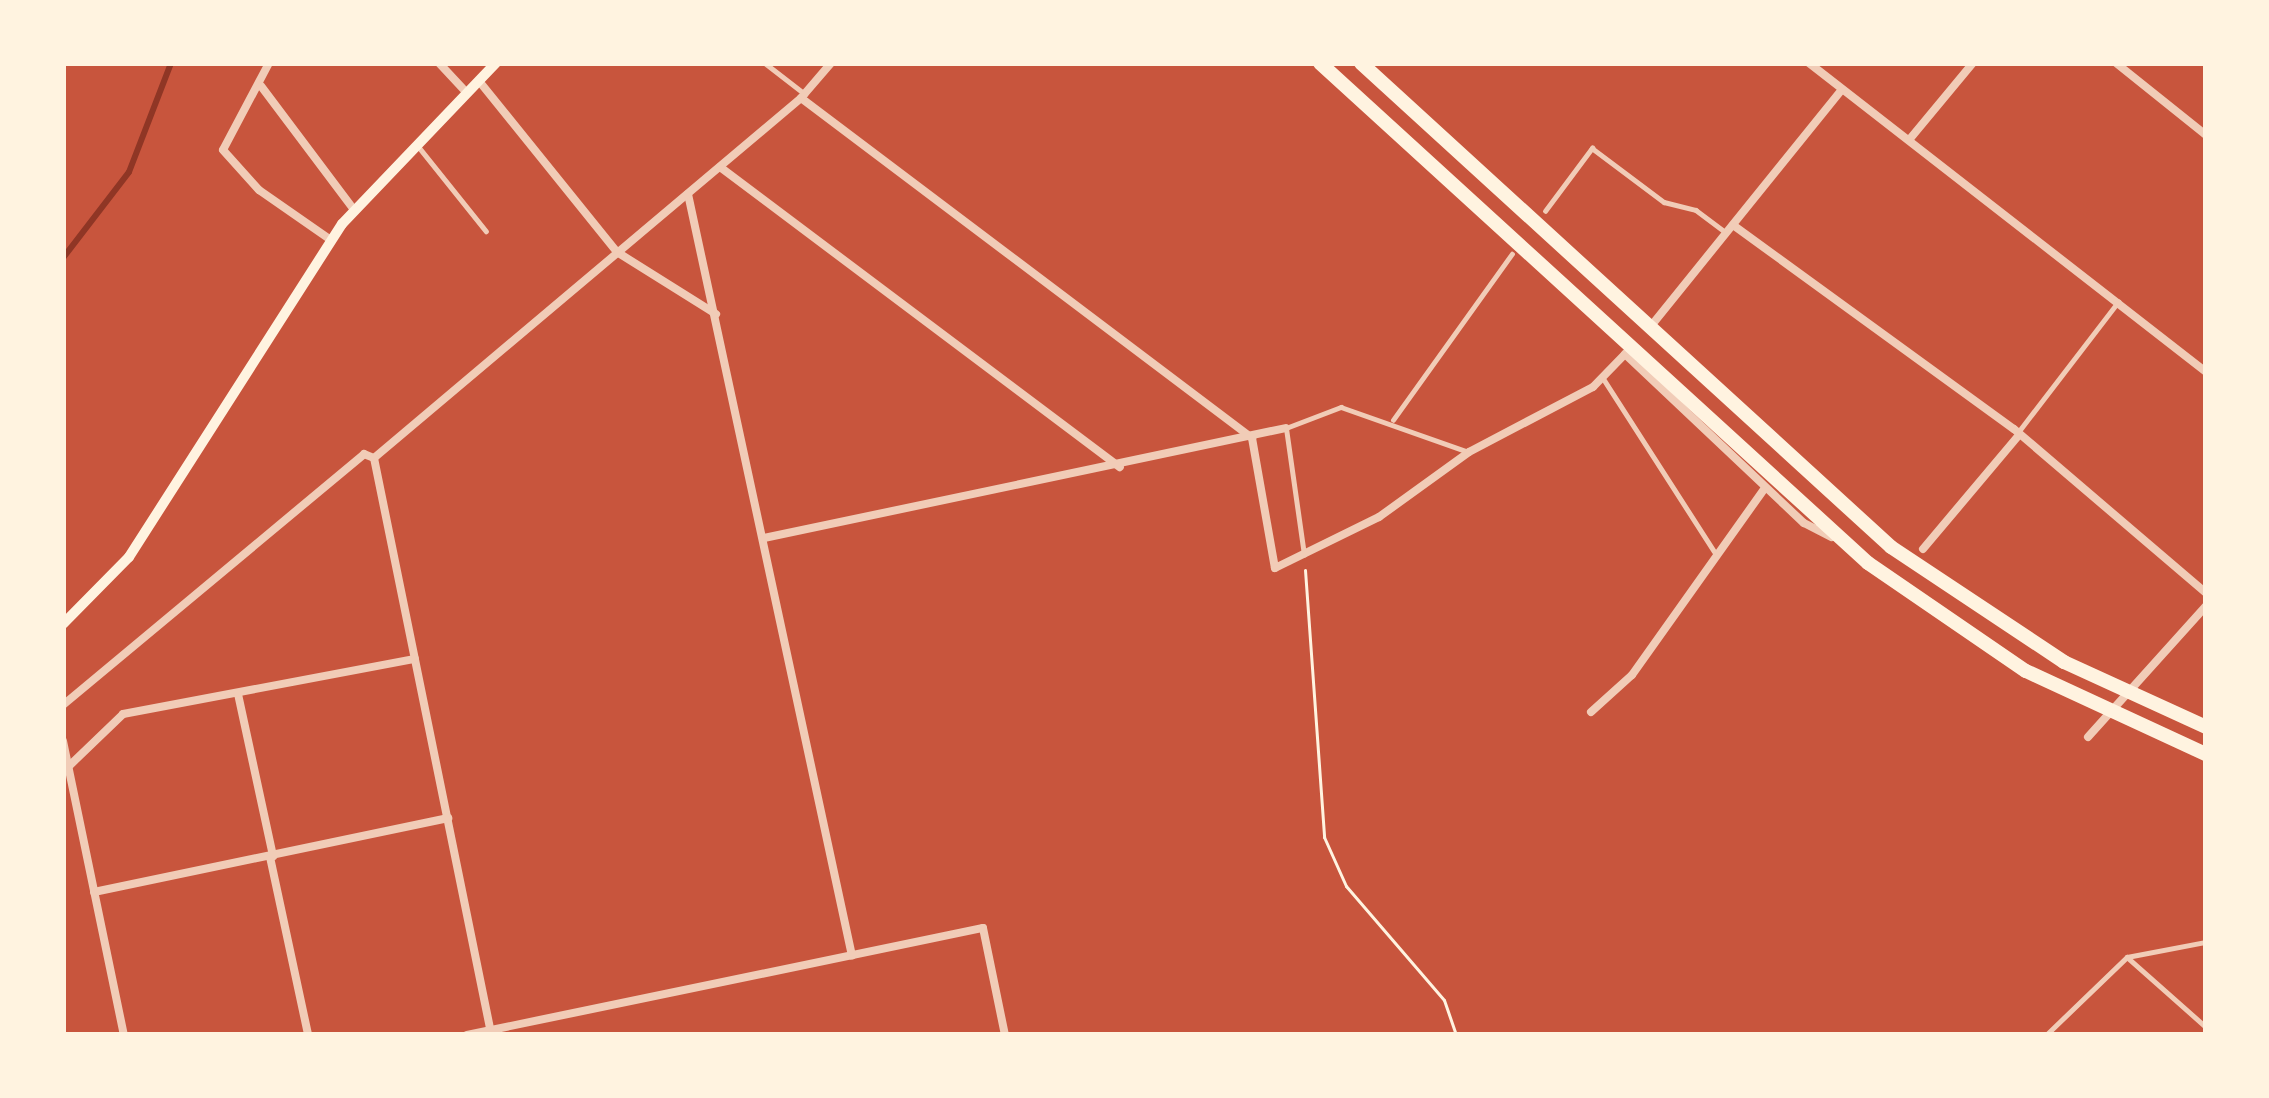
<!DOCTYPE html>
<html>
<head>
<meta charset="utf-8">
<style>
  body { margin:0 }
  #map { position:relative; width:2269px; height:1098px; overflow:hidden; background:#c8553d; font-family:Spectral,serif }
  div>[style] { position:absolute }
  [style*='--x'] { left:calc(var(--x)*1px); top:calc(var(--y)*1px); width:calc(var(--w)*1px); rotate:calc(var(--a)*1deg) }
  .stream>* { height:6px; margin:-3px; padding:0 3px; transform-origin:3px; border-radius:3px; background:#8f3625 }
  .path>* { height:3px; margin:-1.5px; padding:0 1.5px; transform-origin:1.5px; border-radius:1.5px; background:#fff3e0 }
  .service>* { height:4.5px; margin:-2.25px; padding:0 2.25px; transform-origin:2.25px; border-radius:2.25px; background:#f1ccb7 }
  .minor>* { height:8px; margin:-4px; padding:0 4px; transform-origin:4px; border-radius:4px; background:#f1ccb7 }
  .secondary>* { height:10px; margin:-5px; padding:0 5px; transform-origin:5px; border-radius:5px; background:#fff3e0 }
  .trunk>* { height:14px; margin:-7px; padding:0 7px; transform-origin:7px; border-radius:7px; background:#fff3e0 }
  span { translate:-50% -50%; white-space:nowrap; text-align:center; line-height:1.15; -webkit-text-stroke:12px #fff3e0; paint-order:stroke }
  .frame { position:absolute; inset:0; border:66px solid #fff3e0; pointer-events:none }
</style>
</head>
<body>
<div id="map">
  <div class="stream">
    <i style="--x:63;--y:258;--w:108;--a:-52.5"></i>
    <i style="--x:129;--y:172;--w:117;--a:-68.9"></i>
  </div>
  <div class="path">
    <i style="--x:1305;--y:570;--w:268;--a:85.9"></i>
    <i style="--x:1324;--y:837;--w:54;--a:65.8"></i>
    <i style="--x:1346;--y:886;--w:150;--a:49.3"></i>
    <i style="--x:1444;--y:1000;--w:37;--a:71"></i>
  </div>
  <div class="service">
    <i style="--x:765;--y:63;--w:51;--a:37.8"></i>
    <i style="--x:418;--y:146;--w:109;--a:51.3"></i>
    <i style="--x:1545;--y:211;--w:79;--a:-53.3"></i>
    <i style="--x:1592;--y:148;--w:90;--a:36.9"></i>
    <i style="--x:1664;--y:202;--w:33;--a:14"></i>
    <i style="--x:1696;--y:210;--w:38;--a:37"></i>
    <i style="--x:1603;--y:378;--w:206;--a:57.3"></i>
    <i style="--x:1393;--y:420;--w:204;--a:-54.4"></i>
    <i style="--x:2019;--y:431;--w:163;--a:-52.5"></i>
    <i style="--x:1304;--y:555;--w:128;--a:-98.1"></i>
    <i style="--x:1286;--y:428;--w:59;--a:-20.9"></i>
    <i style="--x:1341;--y:407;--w:136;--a:19.4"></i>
    <i style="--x:2127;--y:957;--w:106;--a:41.5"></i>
    <i style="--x:2046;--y:1035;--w:112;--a:-43.9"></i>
    <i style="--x:2127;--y:957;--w:80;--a:-10.8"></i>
  </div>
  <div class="minor">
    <i style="--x:269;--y:63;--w:98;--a:117.9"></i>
    <i style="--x:223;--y:150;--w:54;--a:48"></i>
    <i style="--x:259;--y:190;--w:88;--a:34.8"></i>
    <i style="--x:439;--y:63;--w:40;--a:47"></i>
    <i style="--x:1809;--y:63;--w:503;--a:37.89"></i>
    <i style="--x:2116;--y:63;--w:115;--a:38.7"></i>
    <i style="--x:479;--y:81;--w:220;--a:51.1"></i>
    <i style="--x:617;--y:252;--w:117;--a:32.1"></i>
    <i style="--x:261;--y:86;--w:155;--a:53.1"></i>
    <i style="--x:801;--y:98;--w:565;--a:37.01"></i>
    <i style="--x:1252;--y:438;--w:132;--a:80"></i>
    <i style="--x:1275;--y:568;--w:116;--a:-26.1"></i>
    <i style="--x:1379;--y:517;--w:111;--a:-35.8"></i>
    <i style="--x:1469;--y:452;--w:140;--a:-27.7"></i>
    <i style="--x:1593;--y:387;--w:53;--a:-45.8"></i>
    <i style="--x:1909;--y:140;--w:100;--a:-50.3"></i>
    <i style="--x:720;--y:167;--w:500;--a:36.9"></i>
    <i style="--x:688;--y:194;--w:779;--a:77.85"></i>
    <i style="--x:1733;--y:225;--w:347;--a:36"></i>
    <i style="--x:2014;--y:429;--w:253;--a:40.5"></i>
    <i style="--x:1651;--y:326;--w:304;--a:-51.1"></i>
    <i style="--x:1625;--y:354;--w:246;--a:43.4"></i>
    <i style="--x:1804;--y:523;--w:31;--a:27"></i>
    <i style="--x:374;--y:458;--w:587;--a:78.5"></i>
    <i style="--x:764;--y:538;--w:533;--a:-11.9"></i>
    <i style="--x:1923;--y:549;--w:149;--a:-49.9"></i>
    <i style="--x:238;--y:694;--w:166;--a:77.8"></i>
    <i style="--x:63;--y:705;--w:392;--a:-39.8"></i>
    <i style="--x:364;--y:454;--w:11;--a:22"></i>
    <i style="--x:374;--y:458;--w:559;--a:-40.13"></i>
    <i style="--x:801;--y:98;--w:46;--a:-49.4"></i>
    <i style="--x:1591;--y:712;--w:55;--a:-42.1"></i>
    <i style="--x:1632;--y:675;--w:229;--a:-54.6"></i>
    <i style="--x:2088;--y:737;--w:176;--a:-48"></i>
    <i style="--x:63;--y:741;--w:300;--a:78.3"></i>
    <i style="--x:68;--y:767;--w:76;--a:-43.9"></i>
    <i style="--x:123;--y:714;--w:297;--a:-10.7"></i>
    <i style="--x:270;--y:857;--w:182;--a:77.9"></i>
    <i style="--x:94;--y:892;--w:362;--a:-11.8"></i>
    <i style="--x:467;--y:1035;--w:527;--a:-11.72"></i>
    <i style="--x:983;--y:928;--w:109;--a:78.4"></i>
  </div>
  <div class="secondary">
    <i style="--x:63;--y:624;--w:94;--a:-45.4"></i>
    <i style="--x:129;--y:557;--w:395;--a:-57.4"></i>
    <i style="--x:342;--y:224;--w:223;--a:-46.3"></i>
  </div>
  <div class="trunk">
    <i style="--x:1320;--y:63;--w:742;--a:42.38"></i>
    <i style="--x:1868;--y:563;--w:191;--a:34.4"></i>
    <i style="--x:2026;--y:671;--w:198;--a:24.8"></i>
    <i style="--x:1361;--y:63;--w:718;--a:42.4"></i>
    <i style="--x:1891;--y:547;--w:208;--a:33.6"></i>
    <i style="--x:2064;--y:662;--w:156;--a:24.6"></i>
  </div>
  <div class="frame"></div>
</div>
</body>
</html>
